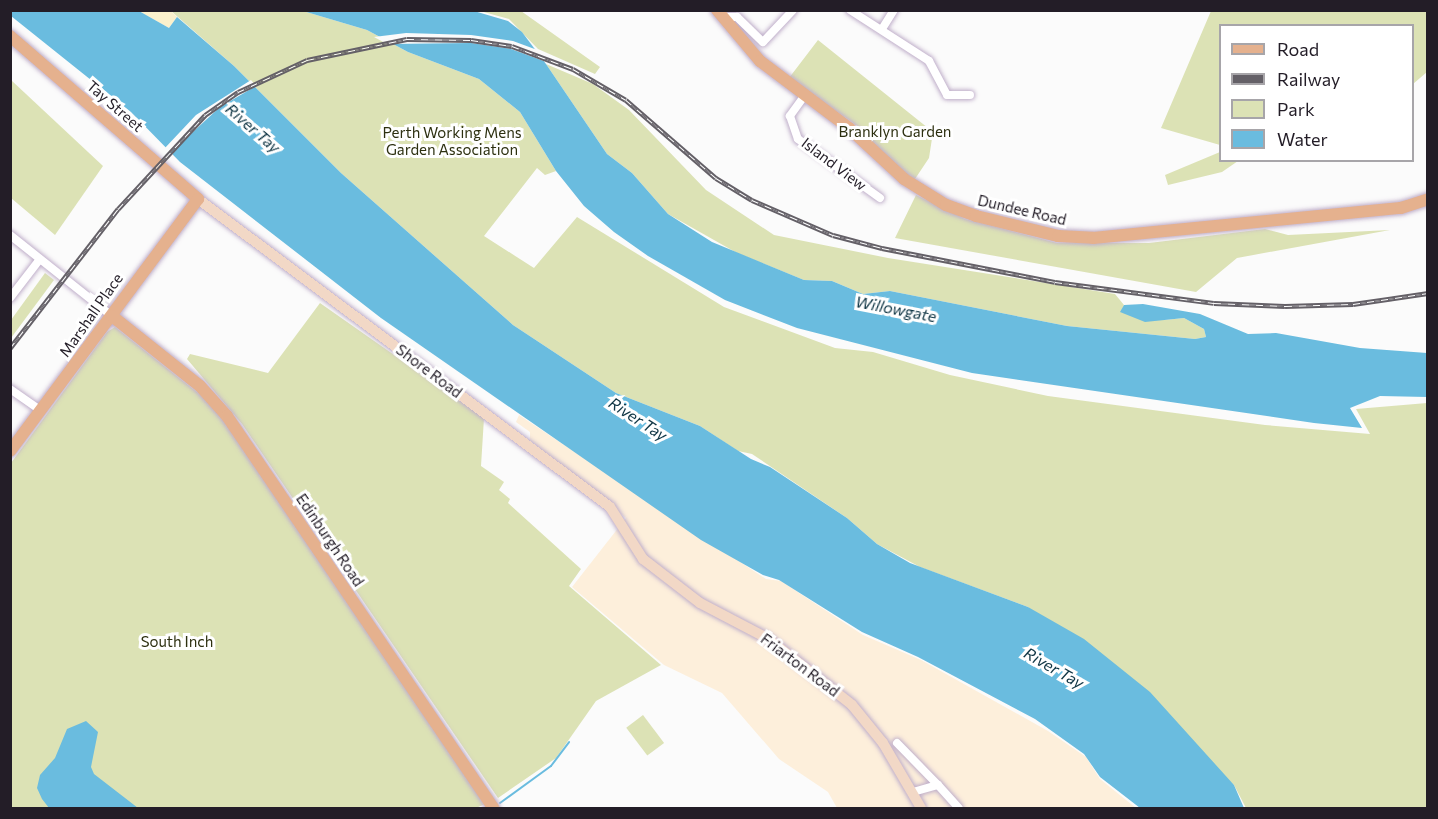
<!DOCTYPE html>
<html>
<head>
<meta charset="utf-8">
<style>
  body { margin:0 }
  #map { position:relative; width:1438px; height:819px; overflow:hidden; background:#fbfbfb; font-family:Commissioner,sans-serif }
  div>[style] { position:absolute }
  [style*='--x'] { left:calc(var(--x)*1px); top:calc(var(--y)*1px); width:calc(var(--w)*1px); rotate:calc(var(--a)*1deg) }
  .industrial>* { inset:0; background:#fdefdb }
  .green>* { inset:0; background:#dce2b5; transform-origin:0 0 }
  .sand>* { inset:0; background:#fbf1cc }
  .water>* { inset:0; background:#6abcdf }
  .pier>* { inset:0; background:#fbfbfb }
  .stream>* { height:2px; margin:-1px; padding:0 1px; transform-origin:1px; border-radius:1px; background:#6abcdf }
  .roads { filter:drop-shadow(0 0 2px #c0afca) drop-shadow(0 0 2px #c0afca) }
  .street>* { height:8px; margin:-4px; padding:0 4px; transform-origin:4px; border-radius:4px; background:#fff }
  .secondary>* { height:10px; margin:-5px; padding:0 5px; transform-origin:5px; border-radius:5px; background:#f2d8c6 }
  .primary>* { height:12px; margin:-6px; padding:0 6px; transform-origin:6px; border-radius:6px; background:#e5b18e }
  .rail>* { height:4.5px; margin-top:-2.25px; transform-origin:0; background:repeating-linear-gradient(90deg,#fff 0 7px,#646067 0 14px); box-sizing:border-box; border-block:2px solid #646067 }
  span { translate:-50% -50%; white-space:nowrap; text-align:center; line-height:1.15; -webkit-text-stroke:6px #fff; paint-order:stroke }
  .street-label { font-size:15px; color:#231d27 }
  .park-label { font-size:15px; color:#2d3010 }
  .water-label { font-size:16px; color:#103645; font-style:italic }
  .frame { position:absolute; inset:0; border:12px solid #231d27; pointer-events:none }
  .legend { position:absolute; left:1219px; top:24px; width:195px; height:138px; box-sizing:border-box; background:#fff; border:2px solid #a7a5a9; margin:0; padding:8px 10px; list-style:none; font-size:18px; color:#231d27 }
  .legend li { display:flex; align-items:center; gap:12px; height:30px }
  .legend b { width:30px; border:2px solid #a7a5a9 }
</style>
</head>
<body>
<div id="map">
  <div class="industrial">
    <i style="clip-path:polygon(519px 415px,766px 579px,781px 581px,863px 635px,921px 660px,1048px 731px,1086px 757px,1100px 779px,1136px 808px,837px 808px,828px 792px,779px 759px,722px 693px,664px 665px,572px 587px,626px 518px,530px 440px,530px 432px,516px 422px)"></i>
  </div>
  <div class="green">
    <i style="clip-path:polygon(171px 11px,303px 11px,367px 30px,408px 52px,479px 79px,520px 112px,556px 171px,545px 175px,537px 168px,484px 236px,534px 268px,577px 217px,724px 307px,835px 348px,873px 352px,950px 375px,1048px 396px,1265px 425px,1370px 434px,1356px 409px,1427px 403px,1427px 808px,1246px 808px,1234px 785px,1028px 607px,920px 567px,877px 544px,847px 518px,752px 454px,738px 451px,700px 426px,616px 393px,513px 325px,341px 173px,234px 66px)"></i>
    <i style="clip-path:polygon(480px 11px,521px 11px,600px 67px,595px 74px,538px 49px,509px 19px)"></i>
    <i style="clip-path:polygon(1211px 11px,1427px 11px,1427px 72px,1413px 84px,1412px 26px,1220px 26px,1220px 145px,1161px 128px)"></i>
    <i style="clip-path:polygon(818px 40px,933px 132px,929px 158px,913px 182px,852px 122px,789px 78px)"></i>
    <i style="clip-path:polygon(546px 64px,593px 84px,629px 110px,706px 190px,774px 235px,888px 258px,1115px 294px,1124px 305px,1121px 312px,1164px 320px,1184px 318px,1204px 329px,1206px 337px,1195px 339px,1067px 326px,890px 291px,863px 294px,832px 281px,804px 280px,737px 253px,668px 214px,632px 173px,607px 154px)"></i>
    <i style="clip-path:polygon(11px 80px,103px 166px,55px 235px,11px 198px)"></i>
    <i style="clip-path:polygon(1220px 152px,1220px 160px,1238px 161px,1222px 172px,1168px 185px,1165px 175px)"></i>
    <i style="clip-path:polygon(916px 195px,965px 219px,1057px 243px,1149px 243px,1265px 229px,1288px 235px,1390px 230px,1237px 258px,1196px 292px,895px 238px)"></i>
    <i style="clip-path:polygon(45px 273px,54px 280px,11px 338px,11px 320px)"></i>
    <i style="clip-path:polygon(320px 303px,484px 418px,481px 466px,504px 482px,499px 490px,510px 499px,508px 503px,581px 569px,569px 586px,661px 665px,596px 701px,556px 758px,498px 798px,242px 424px,187px 359px,190px 354px,268px 373px)"></i>
    <i style="clip-path:polygon(115px 327px,227px 416px,485px 804px,476px 808px,11px 808px,11px 463px,107px 332px)"></i>
    <i style="left:643px;top:715px;width:35px;height:21px;rotate:53deg"></i>
  </div>
  <div class="sand">
    <i style="clip-path:polygon(139px 11px,171px 11px,177px 17px,169px 28px)"></i>
  </div>
  <div class="water">
    <i style="clip-path:polygon(11px 10px,139px 11px,169px 28px,177px 17px,234px 66px,341px 173px,513px 325px,616px 393px,700px 426px,751px 459px,770px 467px,847px 518px,877px 544px,910px 563px,1028px 607px,1084px 639px,1150px 692px,1234px 785px,1244px 808px,1140px 808px,1100px 777px,1084px 754px,1035px 719px,918px 657px,862px 632px,779px 580px,763px 575px,701px 540px,381px 318px,180px 162px,131px 112px,11px 16px)"></i>
    <i style="clip-path:polygon(303px 11px,474px 11px,508px 21px,522px 32px,546px 64px,607px 154px,632px 173px,668px 214px,712px 242px,804px 280px,832px 281px,863px 294px,890px 291px,1067px 326px,1195px 339px,1206px 337px,1204px 329px,1184px 318px,1145px 322px,1120px 312px,1124px 305px,1143px 304px,1200px 314px,1248px 334px,1276px 333px,1360px 348px,1427px 353px,1427px 397px,1380px 396px,1350px 408px,1362px 428px,1314px 423px,972px 373px,797px 328px,725px 300px,648px 256px,614px 232px,584px 206px,556px 171px,520px 112px,479px 79px,408px 52px,367px 30px)"></i>
    <i style="clip-path:polygon(86px 721px,98px 732px,91px 767px,94px 774px,138px 808px,49px 808px,42px 799px,37px 788px,40px 775px,55px 758px,67px 729px)"></i>
  </div>
  <div class="pier">
    <i style="clip-path:polygon(406px 33px,471px 35px,513px 41px,540px 51px,549px 63px,511px 49px,471px 43px,387px 44px,374px 37px)"></i>
    <i style="clip-path:polygon(251px 80px,256px 86px,220px 107px,169px 154px,164px 149px,196px 115px)"></i>
  </div>
  <div class="stream">
    <i style="--x:500;--y:803;--w:63;--a:-36"></i>
    <i style="--x:551;--y:766;--w:30;--a:-53"></i>
  </div>
  <div class="roads">
    <div class="street">
      <i style="--x:850;--y:10;--w:94;--a:32.8"></i>
      <i style="--x:929;--y:61;--w:38;--a:62"></i>
      <i style="--x:947;--y:95;--w:23;--a:0"></i>
      <i style="--x:722;--y:17;--w:15;--a:0"></i>
      <i style="--x:737;--y:17;--w:36;--a:44"></i>
      <i style="--x:763;--y:42;--w:44;--a:-46.8"></i>
      <i style="--x:882;--y:29;--w:22;--a:-58"></i>
      <i style="--x:805;--y:95;--w:26;--a:126"></i>
      <i style="--x:790;--y:116;--w:24;--a:71"></i>
      <i style="--x:798;--y:139;--w:101;--a:35.7"></i>
      <i style="--x:10;--y:235;--w:130;--a:38.5"></i>
      <i style="--x:10;--y:298;--w:49;--a:-52.4"></i>
      <i style="--x:10;--y:389;--w:38;--a:35"></i>
      <i style="--x:897;--y:743;--w:59;--a:45.7"></i>
      <i style="--x:913;--y:792;--w:26;--a:-16"></i>
      <i style="--x:938;--y:785;--w:31;--a:48"></i>
    </div>
    <div class="secondary">
      <i style="--x:198;--y:199;--w:514;--a:36.78"></i>
      <i style="--x:610;--y:507;--w:62;--a:57.6"></i>
      <i style="--x:643;--y:559;--w:72;--a:37.7"></i>
      <i style="--x:700;--y:603;--w:76;--a:27.6"></i>
      <i style="--x:767;--y:638;--w:108;--a:38.2"></i>
      <i style="--x:852;--y:705;--w:49;--a:50.8"></i>
      <i style="--x:883;--y:743;--w:75;--a:59.7"></i>
    </div>
    <div class="primary">
      <i style="--x:717;--y:10;--w:67;--a:49.9"></i>
      <i style="--x:760;--y:61;--w:111;--a:37"></i>
      <i style="--x:849;--y:128;--w:75;--a:42.8"></i>
      <i style="--x:904;--y:179;--w:49;--a:31.8"></i>
      <i style="--x:946;--y:205;--w:32;--a:20"></i>
      <i style="--x:976;--y:216;--w:84;--a:13.7"></i>
      <i style="--x:1058;--y:236;--w:35;--a:3"></i>
      <i style="--x:1093;--y:238;--w:309;--a:-5.6"></i>
      <i style="--x:1401;--y:208;--w:28;--a:-18"></i>
      <i style="--x:10;--y:36;--w:249;--a:40.9"></i>
      <i style="--x:198;--y:199;--w:314;--a:126.7"></i>
      <i style="--x:112;--y:316;--w:112;--a:38.5"></i>
      <i style="--x:200;--y:386;--w:40;--a:48"></i>
      <i style="--x:227;--y:416;--w:474;--a:55.8"></i>
    </div>
  </div>
  <div class="rail">
    <i style="--x:10;--y:348;--w:176;--a:-52.2"></i>
    <i style="--x:118;--y:209;--w:128;--a:-47.2"></i>
    <i style="--x:205;--y:115;--w:40;--a:-34.9"></i>
    <i style="--x:238;--y:92;--w:76;--a:-24.9"></i>
    <i style="--x:307;--y:60;--w:102;--a:-11.9"></i>
    <i style="--x:407;--y:39;--w:64;--a:0.9"></i>
    <i style="--x:471;--y:40;--w:41;--a:8.3"></i>
    <i style="--x:512;--y:46;--w:65;--a:20.7"></i>
    <i style="--x:573;--y:69;--w:61;--a:30.3"></i>
    <i style="--x:626;--y:100;--w:119;--a:40.9"></i>
    <i style="--x:716;--y:178;--w:42;--a:31.4"></i>
    <i style="--x:752;--y:200;--w:88;--a:23.4"></i>
    <i style="--x:833;--y:235;--w:51;--a:14.9"></i>
    <i style="--x:882;--y:248;--w:176;--a:11.1"></i>
    <i style="--x:1055;--y:282;--w:160;--a:7.5"></i>
    <i style="--x:1214;--y:303;--w:71;--a:2.4"></i>
    <i style="--x:1285;--y:306;--w:68;--a:-1.7"></i>
    <i style="--x:1353;--y:304;--w:76;--a:-8.3"></i>
  </div>
  <div class="street-label">
    <span style="left:115px;top:106px;rotate:41deg">Tay Street</span>
    <span style="left:834px;top:164px;rotate:37deg">Island View</span>
    <span style="left:1022px;top:210px;rotate:13deg">Dundee Road</span>
    <span style="left:91px;top:315px;rotate:-55deg">Marshall Place</span>
    <span style="left:429px;top:371px;rotate:37deg">Shore Road</span>
    <span style="left:330px;top:540px;rotate:56deg">Edinburgh Road</span>
    <span style="left:800px;top:665px;rotate:37deg">Friarton Road</span>
  </div>
  <div class="park-label">
    <span style="left:452px;top:141px">Perth Working Mens<br>Garden Association</span>
    <span style="left:895px;top:132px">Branklyn Garden</span>
    <span style="left:177px;top:642px">South Inch</span>
  </div>
  <div class="water-label">
    <span style="left:253px;top:128px;rotate:41deg">River Tay</span>
    <span style="left:896px;top:309px;rotate:11deg">Willowgate</span>
    <span style="left:638px;top:419px;rotate:33deg">River Tay</span>
    <span style="left:1054px;top:668px;rotate:30deg">River Tay</span>
  </div>
  <div class="frame"></div>
  <ul class="legend">
  <li><b style="height:8px;background:#e5b18e"></b>Road</li>
  <li><b style="height:8px;background:#646067"></b>Railway</li>
  <li><b style="height:16px;background:#dce2b5"></b>Park</li>
  <li><b style="height:16px;background:#6abcdf"></b>Water</li>
  </ul>
</div>
</body>
</html>
